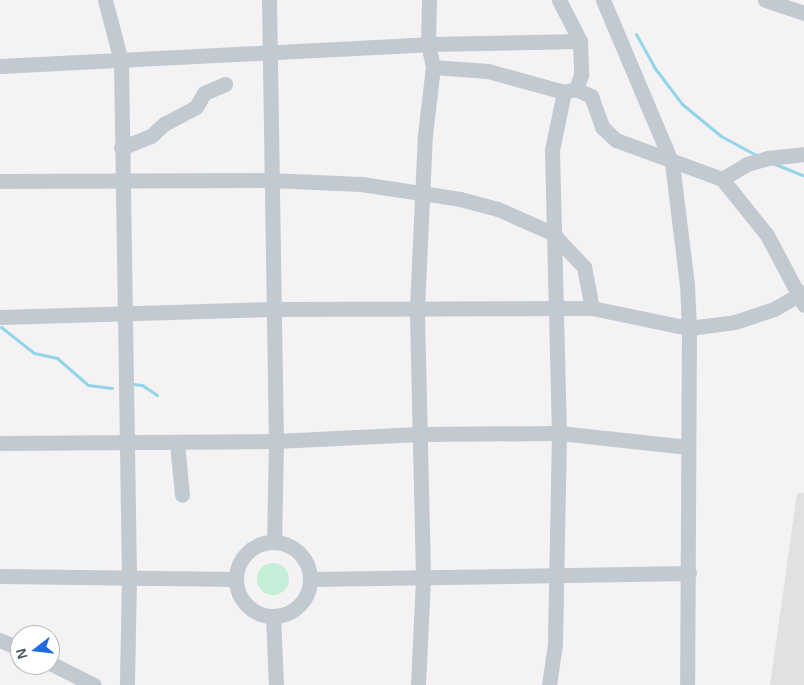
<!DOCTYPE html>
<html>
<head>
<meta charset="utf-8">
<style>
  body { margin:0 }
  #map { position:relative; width:804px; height:685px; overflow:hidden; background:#f4f2f2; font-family:Arial,sans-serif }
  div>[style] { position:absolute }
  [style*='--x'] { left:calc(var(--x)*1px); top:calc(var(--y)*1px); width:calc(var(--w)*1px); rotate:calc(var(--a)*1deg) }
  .education>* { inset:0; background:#e2e1e1 }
  .green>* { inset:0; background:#c3efd6 }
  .round { border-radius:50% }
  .stream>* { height:3px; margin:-1.5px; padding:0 1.5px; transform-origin:1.5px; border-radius:1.5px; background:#92d5eb }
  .minor>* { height:15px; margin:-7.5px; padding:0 7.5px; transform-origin:7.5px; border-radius:7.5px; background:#c1c9d1 }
  .minor>.ring { margin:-7.5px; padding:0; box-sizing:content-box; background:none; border:15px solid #c1c9d1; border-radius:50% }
  span { translate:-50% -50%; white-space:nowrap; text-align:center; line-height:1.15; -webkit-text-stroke:4.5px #fff; paint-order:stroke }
  .north { position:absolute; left:10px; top:625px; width:50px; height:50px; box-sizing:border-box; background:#fff; border:1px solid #b7bbbf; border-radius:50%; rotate:254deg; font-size:14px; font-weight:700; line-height:20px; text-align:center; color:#4a5560 }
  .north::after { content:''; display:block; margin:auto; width:18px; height:22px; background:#1f6ce1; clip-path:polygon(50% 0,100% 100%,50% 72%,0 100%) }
</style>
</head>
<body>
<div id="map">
  <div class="education">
    <i style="clip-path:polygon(797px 493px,804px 493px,804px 685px,770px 685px)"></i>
  </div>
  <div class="green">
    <i class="round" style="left:257px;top:563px;width:32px;height:32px"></i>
  </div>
  <div class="stream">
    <i style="--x:636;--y:34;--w:38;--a:61"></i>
    <i style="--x:654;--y:67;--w:46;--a:52.9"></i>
    <i style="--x:682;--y:104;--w:50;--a:39.4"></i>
    <i style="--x:721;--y:136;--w:42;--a:28.4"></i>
    <i style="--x:775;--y:164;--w:31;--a:22"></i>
    <i style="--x:1;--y:327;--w:42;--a:38.2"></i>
    <i style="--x:34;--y:353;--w:24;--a:12"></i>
    <i style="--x:57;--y:358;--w:41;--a:41.1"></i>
    <i style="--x:88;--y:385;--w:24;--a:7"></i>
    <i style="--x:133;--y:384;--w:9;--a:6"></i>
    <i style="--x:142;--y:385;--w:18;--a:34"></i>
  </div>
  <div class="minor">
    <i style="--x:105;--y:0;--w:63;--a:75.3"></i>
    <i style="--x:121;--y:61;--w:517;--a:89.11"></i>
    <i style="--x:129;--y:578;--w:107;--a:91.1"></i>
    <i style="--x:269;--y:0;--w:441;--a:89.1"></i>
    <i style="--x:276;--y:441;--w:101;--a:91.1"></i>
    <i style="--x:559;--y:0;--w:46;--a:62.9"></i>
    <i style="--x:580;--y:41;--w:34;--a:88"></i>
    <i style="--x:581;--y:75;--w:15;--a:110"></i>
    <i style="--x:576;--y:89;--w:9;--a:167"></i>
    <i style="--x:603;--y:0;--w:177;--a:67.1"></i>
    <i style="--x:672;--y:163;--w:123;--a:83"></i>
    <i style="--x:687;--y:285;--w:43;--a:87.3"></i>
    <i style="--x:689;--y:328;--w:357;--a:90.3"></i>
    <i style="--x:765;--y:0;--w:41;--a:18.4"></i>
    <i style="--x:0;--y:66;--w:429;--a:-2.9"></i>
    <i style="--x:428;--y:44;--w:152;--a:-1.1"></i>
    <i style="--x:433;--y:67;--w:55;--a:4.2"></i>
    <i style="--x:488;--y:71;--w:79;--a:15.4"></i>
    <i style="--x:564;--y:92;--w:59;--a:101.7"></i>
    <i style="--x:552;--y:150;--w:283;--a:88.6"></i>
    <i style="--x:559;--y:433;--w:211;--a:91.1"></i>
    <i style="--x:555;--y:644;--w:41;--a:98.3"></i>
    <i style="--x:576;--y:89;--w:17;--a:25"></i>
    <i style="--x:591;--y:96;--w:33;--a:70"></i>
    <i style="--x:602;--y:127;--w:19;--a:43"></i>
    <i style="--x:616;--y:140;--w:113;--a:20.2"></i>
    <i style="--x:722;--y:179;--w:72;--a:51.2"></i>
    <i style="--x:767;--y:235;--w:79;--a:62.1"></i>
    <i style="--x:121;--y:148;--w:32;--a:-22"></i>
    <i style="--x:151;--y:136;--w:18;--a:-43"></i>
    <i style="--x:164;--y:124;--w:36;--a:-28"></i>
    <i style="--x:196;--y:107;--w:16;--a:-60"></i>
    <i style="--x:204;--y:93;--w:23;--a:-23"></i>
    <i style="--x:722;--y:179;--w:29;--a:-31"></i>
    <i style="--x:747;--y:164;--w:22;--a:-16"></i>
    <i style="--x:768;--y:158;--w:36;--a:-6"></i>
    <i style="--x:0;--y:181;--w:270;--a:-0.2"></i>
    <i style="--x:270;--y:180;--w:91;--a:2.5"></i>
    <i style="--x:361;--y:184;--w:100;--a:8.6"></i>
    <i style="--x:460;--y:199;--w:39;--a:15"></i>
    <i style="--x:498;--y:209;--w:59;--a:24"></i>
    <i style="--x:552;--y:233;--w:47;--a:46.7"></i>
    <i style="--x:584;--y:267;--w:42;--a:79"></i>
    <i style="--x:0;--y:317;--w:272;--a:-1.7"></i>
    <i style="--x:272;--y:309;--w:320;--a:-0.2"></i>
    <i style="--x:592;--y:308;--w:99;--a:11.7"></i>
    <i style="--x:689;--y:328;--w:46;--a:-7.4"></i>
    <i style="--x:735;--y:322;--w:41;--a:-18.4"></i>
    <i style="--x:774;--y:309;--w:34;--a:-30"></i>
    <i style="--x:0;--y:443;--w:276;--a:-0.4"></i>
    <i style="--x:276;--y:441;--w:143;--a:-2.8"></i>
    <i style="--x:419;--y:434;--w:140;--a:-0.4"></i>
    <i style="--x:559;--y:433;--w:130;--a:6.2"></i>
    <i style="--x:177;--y:443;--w:52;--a:84.5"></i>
    <i class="ring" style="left:236px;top:542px;width:59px;height:59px"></i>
    <i style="--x:0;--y:576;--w:236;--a:0.7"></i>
    <i style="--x:311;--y:579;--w:378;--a:-0.9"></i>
    <i style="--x:273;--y:616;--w:69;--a:87.5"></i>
    <i style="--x:0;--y:640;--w:22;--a:24"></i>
    <i style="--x:50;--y:663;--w:49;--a:26.6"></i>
    <i style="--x:418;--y:685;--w:108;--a:-87.3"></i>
    <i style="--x:423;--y:577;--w:268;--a:-91.3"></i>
    <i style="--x:417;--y:309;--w:174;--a:-87.4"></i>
    <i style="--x:425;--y:135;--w:68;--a:-83.3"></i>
    <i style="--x:433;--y:67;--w:24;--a:-102"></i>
    <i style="--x:428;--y:44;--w:44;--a:-88.7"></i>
  </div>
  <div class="north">N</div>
</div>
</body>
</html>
